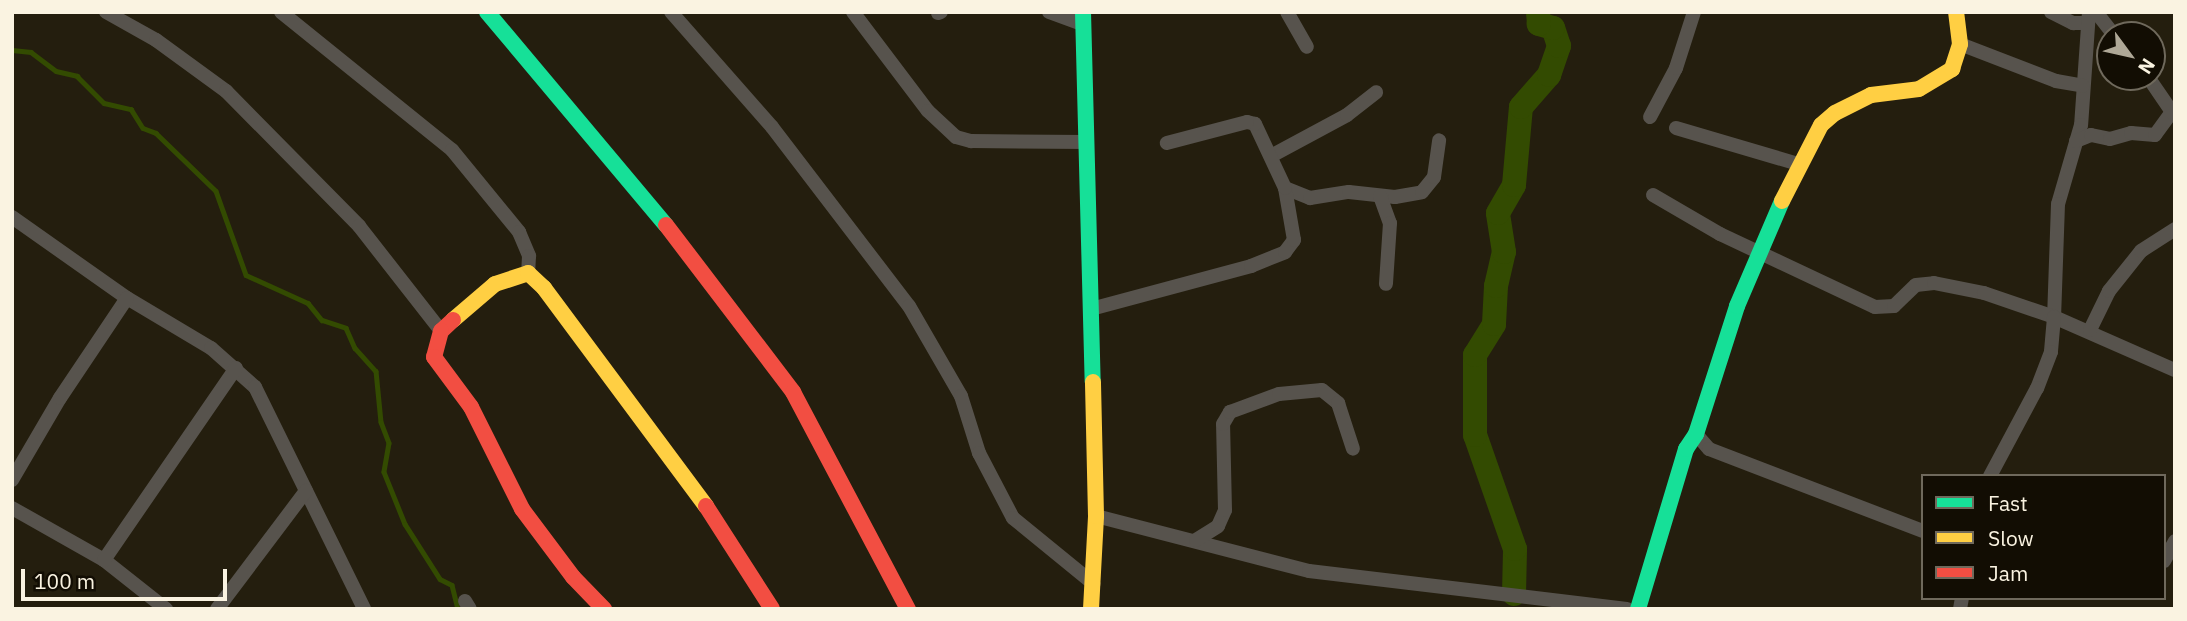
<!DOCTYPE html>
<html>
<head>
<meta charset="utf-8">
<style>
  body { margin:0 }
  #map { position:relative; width:2187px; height:621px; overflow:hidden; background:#241e0e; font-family:"IBM Plex Sans",sans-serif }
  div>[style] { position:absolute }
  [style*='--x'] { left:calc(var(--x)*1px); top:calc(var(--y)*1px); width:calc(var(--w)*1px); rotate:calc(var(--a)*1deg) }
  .stream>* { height:4.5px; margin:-2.25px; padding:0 2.25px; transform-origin:2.25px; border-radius:2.25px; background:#334b01 }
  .river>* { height:24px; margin:-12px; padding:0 12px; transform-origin:12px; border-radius:12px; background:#334b01 }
  .street>* { height:14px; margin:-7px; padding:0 7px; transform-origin:7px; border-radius:7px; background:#57534d }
  .fast>* { height:16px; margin:-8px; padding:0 8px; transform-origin:8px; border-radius:8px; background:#16e098 }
  .slow>* { height:16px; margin:-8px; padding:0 8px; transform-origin:8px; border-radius:8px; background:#ffcf43 }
  .jam>* { height:16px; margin:-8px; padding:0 8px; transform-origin:8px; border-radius:8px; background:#f24e42 }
  span { translate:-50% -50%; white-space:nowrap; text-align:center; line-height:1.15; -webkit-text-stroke:7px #120d03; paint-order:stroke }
  .frame { position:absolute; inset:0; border:14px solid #faf3e1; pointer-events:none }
  .legend { position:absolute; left:1921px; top:474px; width:245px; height:126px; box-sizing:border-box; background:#120d03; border:2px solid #6f695c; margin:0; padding:9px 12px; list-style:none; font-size:21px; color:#faf3e1 }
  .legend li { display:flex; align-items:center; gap:14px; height:35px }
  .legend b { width:35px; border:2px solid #6f695c }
  .north { position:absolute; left:2096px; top:21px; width:70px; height:70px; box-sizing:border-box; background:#120d03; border:2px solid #6f695c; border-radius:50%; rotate:123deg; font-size:19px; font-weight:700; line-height:28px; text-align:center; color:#faf3e1 }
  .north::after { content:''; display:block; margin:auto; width:24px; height:32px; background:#afa897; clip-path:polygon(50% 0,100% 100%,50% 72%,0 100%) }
  .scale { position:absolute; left:21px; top:569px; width:206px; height:32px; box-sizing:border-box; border:4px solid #faf3e1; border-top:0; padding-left:9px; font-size:21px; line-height:24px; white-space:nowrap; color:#faf3e1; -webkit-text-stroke:5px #120d03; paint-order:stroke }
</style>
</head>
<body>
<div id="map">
  <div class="stream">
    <i style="--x:12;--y:50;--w:19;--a:6"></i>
    <i style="--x:31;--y:52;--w:31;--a:37"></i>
    <i style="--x:56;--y:71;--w:22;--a:13"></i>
    <i style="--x:77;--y:76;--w:38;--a:45"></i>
    <i style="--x:104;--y:103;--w:28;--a:13"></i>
    <i style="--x:131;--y:109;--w:22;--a:58"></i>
    <i style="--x:143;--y:128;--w:14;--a:21"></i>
    <i style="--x:156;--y:133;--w:83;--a:44"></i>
    <i style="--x:216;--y:191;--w:89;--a:70.3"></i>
    <i style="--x:246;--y:275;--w:68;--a:24.3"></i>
    <i style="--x:308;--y:303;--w:22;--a:51"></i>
    <i style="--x:322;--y:320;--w:25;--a:18"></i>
    <i style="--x:346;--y:328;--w:22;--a:66"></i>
    <i style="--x:355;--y:348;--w:31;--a:48"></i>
    <i style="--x:376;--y:371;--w:51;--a:84.4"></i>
    <i style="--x:381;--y:422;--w:22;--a:69"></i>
    <i style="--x:389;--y:443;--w:29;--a:100"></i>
    <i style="--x:384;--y:472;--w:56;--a:68"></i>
    <i style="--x:405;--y:524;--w:65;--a:57.5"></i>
    <i style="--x:440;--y:579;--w:13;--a:27"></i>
    <i style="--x:452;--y:585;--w:25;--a:76"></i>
  </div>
  <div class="river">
    <i style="--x:1514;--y:594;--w:45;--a:-88.7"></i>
    <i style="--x:1515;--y:549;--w:121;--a:-109.3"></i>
    <i style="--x:1475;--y:435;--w:80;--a:-90"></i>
    <i style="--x:1475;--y:355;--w:36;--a:-58"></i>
    <i style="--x:1494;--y:324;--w:38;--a:-87"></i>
    <i style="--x:1496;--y:286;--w:35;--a:-77"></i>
    <i style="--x:1504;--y:252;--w:39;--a:-99"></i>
    <i style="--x:1498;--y:213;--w:32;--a:-60"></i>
    <i style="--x:1514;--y:185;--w:78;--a:-84.9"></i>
    <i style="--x:1521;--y:107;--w:43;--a:-48.8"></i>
    <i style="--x:1549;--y:75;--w:31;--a:-71"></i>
    <i style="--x:1559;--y:46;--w:19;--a:-108"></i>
    <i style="--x:1553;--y:28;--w:15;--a:-164"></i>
    <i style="--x:1539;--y:24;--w:12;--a:-95"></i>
  </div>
  <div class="street">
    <i style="--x:106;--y:12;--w:57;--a:29.2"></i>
    <i style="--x:156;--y:40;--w:87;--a:36.1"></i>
    <i style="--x:226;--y:91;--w:190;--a:45.4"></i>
    <i style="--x:359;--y:226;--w:133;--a:52"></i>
    <i style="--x:281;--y:12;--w:220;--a:38.9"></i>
    <i style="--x:452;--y:150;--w:106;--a:50.7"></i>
    <i style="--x:519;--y:232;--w:26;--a:67"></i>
    <i style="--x:529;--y:256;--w:17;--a:93"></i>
    <i style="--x:671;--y:12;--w:153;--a:48.7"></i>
    <i style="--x:772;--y:127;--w:225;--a:52.6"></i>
    <i style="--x:909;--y:306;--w:104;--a:60"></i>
    <i style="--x:961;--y:396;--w:60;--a:72.5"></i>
    <i style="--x:979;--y:453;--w:73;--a:62.4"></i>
    <i style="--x:1013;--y:518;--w:104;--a:39.2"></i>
    <i style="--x:853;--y:12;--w:124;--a:52.9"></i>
    <i style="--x:928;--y:111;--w:38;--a:43"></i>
    <i style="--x:956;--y:137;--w:16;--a:15"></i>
    <i style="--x:971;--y:141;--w:116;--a:0.5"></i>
    <i style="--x:1049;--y:12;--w:37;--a:20"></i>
    <i style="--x:1287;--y:12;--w:40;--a:60.3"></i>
    <i style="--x:2051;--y:12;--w:25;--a:27"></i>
    <i style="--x:2073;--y:23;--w:13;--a:0"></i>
    <i style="--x:2089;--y:12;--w:113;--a:94"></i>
    <i style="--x:2081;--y:125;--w:82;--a:106.2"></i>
    <i style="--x:2058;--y:204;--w:113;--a:92"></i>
    <i style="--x:2054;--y:317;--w:132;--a:23.7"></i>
    <i style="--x:2096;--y:12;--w:29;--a:52"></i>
    <i style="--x:938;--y:13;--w:3;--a:-18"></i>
    <i style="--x:1960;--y:44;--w:103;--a:21.1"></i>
    <i style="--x:2056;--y:81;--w:27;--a:10"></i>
    <i style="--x:1650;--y:117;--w:55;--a:-62"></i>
    <i style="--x:1676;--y:68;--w:59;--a:-72.2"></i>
    <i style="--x:1676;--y:128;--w:127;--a:16.4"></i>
    <i style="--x:2076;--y:141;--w:16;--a:-22"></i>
    <i style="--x:2091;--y:135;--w:19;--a:12"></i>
    <i style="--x:2110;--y:139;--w:22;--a:-16"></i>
    <i style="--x:2131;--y:133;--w:24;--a:5"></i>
    <i style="--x:2155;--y:135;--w:29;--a:-54"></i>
    <i style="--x:2172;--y:112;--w:42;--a:-124.4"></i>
    <i style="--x:1271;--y:156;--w:86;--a:-28.3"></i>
    <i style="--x:1347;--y:115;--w:37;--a:-38"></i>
    <i style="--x:1285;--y:188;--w:27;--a:22"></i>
    <i style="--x:1310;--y:198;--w:39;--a:-9"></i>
    <i style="--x:1349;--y:192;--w:46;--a:6.2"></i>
    <i style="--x:1395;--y:197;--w:27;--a:-10"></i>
    <i style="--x:1422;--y:192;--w:19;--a:-51"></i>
    <i style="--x:1434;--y:177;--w:37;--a:-82"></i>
    <i style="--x:1653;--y:195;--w:78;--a:30.2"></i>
    <i style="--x:1720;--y:234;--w:171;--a:25.2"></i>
    <i style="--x:1875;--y:307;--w:19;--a:-3"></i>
    <i style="--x:1894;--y:306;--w:30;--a:-44"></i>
    <i style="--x:1916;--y:285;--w:18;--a:-6"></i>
    <i style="--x:1934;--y:283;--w:51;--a:11.3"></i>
    <i style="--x:1984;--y:293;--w:74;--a:18.9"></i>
    <i style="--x:2054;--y:317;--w:35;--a:95"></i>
    <i style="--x:2051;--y:352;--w:39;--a:111"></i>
    <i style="--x:2037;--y:388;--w:100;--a:118.1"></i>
    <i style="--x:1380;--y:196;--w:29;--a:70"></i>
    <i style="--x:1390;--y:223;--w:61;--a:93.8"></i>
    <i style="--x:12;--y:217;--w:141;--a:35.2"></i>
    <i style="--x:127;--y:298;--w:98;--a:30.8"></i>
    <i style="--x:211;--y:348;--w:59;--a:41.6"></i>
    <i style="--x:255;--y:387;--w:247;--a:63.8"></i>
    <i style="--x:1091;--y:309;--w:166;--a:-15"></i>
    <i style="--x:1251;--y:266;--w:37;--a:-22"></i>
    <i style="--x:1285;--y:252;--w:15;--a:-53"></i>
    <i style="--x:1294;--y:240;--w:53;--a:-99.8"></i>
    <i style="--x:1285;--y:188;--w:71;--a:-115.1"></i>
    <i style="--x:1255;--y:124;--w:8;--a:-166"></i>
    <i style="--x:1247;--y:122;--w:83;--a:165.3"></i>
    <i style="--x:2090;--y:330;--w:43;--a:-64"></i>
    <i style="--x:2109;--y:291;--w:51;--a:-51.3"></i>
    <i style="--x:2141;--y:251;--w:40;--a:-32.9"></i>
    <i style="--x:1696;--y:434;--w:20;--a:49"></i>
    <i style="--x:1709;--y:449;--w:229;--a:21"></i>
    <i style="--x:12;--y:480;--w:95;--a:-59.7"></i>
    <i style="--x:60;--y:398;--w:120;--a:-56.2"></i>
    <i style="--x:12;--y:508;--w:106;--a:29.5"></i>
    <i style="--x:104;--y:560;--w:79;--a:38.3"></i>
    <i style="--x:1096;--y:516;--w:220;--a:14.5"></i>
    <i style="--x:1309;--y:571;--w:320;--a:6.8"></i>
    <i style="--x:1196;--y:540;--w:26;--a:-32"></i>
    <i style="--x:1218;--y:526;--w:17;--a:-66"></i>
    <i style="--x:1225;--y:510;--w:86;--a:-91.3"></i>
    <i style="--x:1223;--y:424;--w:14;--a:-60"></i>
    <i style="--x:1230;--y:412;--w:52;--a:-20.2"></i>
    <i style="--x:1279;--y:394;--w:43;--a:-5.3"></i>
    <i style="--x:1322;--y:390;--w:21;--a:39"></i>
    <i style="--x:1338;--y:403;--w:48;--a:71.9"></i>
    <i style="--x:104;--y:560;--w:233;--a:-55.5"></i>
    <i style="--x:2164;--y:561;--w:23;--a:-61"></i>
    <i style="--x:465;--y:601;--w:9;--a:58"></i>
    <i style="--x:217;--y:609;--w:148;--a:-53"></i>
    <i style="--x:1960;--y:609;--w:11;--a:-80"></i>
  </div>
  <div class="fast">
    <i style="--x:487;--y:12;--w:278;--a:50"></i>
    <i style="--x:1083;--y:12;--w:370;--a:88.5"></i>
    <i style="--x:1638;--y:609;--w:167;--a:-73.3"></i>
    <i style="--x:1686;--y:449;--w:18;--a:-56"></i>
    <i style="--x:1696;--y:434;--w:134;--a:-72.2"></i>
    <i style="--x:1737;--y:306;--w:114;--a:-66.8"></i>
  </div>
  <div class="slow">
    <i style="--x:1782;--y:201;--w:85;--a:-62.8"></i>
    <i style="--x:1821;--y:125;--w:18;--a:-41"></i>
    <i style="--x:1835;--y:113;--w:40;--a:-26.6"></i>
    <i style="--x:1871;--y:95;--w:48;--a:-7.1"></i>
    <i style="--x:1919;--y:89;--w:39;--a:-31"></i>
    <i style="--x:1952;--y:69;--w:26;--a:-72"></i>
    <i style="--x:1960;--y:44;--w:32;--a:-97"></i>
    <i style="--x:453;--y:320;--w:55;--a:-40.6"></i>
    <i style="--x:495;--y:284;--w:35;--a:-18"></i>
    <i style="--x:528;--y:273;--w:22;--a:43"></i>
    <i style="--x:544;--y:288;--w:272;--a:53.4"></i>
    <i style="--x:1091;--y:609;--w:93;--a:-86.9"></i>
    <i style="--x:1096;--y:516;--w:134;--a:-91.3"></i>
  </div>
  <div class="jam">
    <i style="--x:666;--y:225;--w:210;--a:52.7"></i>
    <i style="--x:793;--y:392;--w:246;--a:62.1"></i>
    <i style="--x:453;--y:320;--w:16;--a:137"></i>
    <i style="--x:441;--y:331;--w:27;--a:105"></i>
    <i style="--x:434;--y:357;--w:62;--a:53.5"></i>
    <i style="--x:471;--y:407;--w:114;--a:63.4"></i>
    <i style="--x:522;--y:509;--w:85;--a:53.1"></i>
    <i style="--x:573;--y:577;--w:45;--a:45.9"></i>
    <i style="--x:706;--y:506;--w:122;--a:57.3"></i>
  </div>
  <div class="frame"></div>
  <ul class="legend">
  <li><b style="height:9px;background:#16e098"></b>Fast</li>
  <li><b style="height:9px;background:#ffcf43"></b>Slow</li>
  <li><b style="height:9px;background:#f24e42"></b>Jam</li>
  </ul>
  <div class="north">N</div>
  <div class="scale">100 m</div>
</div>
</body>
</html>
